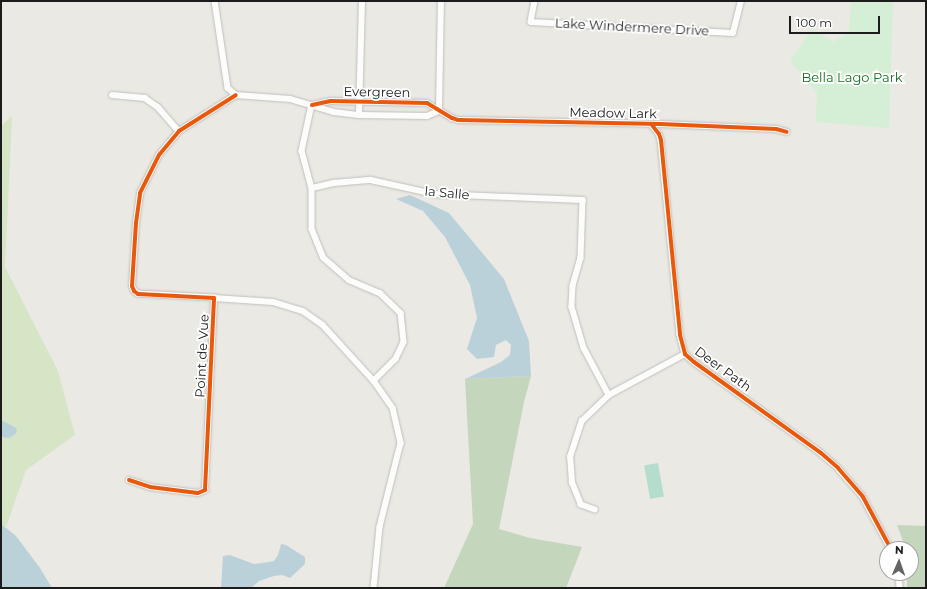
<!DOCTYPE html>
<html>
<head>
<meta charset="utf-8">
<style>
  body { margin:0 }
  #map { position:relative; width:927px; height:589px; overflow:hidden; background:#eae9e4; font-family:Montserrat,sans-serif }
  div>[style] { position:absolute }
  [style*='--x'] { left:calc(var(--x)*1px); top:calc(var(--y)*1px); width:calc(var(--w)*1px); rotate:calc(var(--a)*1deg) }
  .grass>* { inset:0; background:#d5e5c6 }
  .forest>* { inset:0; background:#c4d6bc }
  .park>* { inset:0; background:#d5eed6 }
  .pitch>* { inset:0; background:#b4ddce; transform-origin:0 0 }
  .water>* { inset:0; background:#bbd1da }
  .roads { filter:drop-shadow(0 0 1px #c0bfbd) drop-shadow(0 0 1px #c0bfbd) }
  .street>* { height:5.5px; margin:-2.75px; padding:0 2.75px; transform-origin:2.75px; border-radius:2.75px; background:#fcfcfb }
  .cycleway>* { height:4px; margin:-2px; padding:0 2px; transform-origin:2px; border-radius:2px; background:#e8590c }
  span { translate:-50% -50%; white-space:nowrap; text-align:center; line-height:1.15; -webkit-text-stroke:3.5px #fff; paint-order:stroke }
  .street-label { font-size:13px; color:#1c1c1c }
  .park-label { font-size:13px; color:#166d25 }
  .frame { position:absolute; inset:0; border:2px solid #1c1c1c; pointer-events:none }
  .north { position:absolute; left:879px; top:541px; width:40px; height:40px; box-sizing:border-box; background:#fff; border:1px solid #a4a4a4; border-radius:50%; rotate:2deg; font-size:11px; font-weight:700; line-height:16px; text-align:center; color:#1c1c1c }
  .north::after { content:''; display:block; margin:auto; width:14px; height:18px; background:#646462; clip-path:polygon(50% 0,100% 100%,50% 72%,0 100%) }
  .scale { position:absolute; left:789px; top:16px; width:91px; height:18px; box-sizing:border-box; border:2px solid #1c1c1c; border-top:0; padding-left:5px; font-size:12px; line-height:14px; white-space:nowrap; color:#1c1c1c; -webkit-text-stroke:3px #fff; paint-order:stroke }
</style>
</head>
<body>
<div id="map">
  <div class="grass">
    <i style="clip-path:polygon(12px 116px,5px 267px,58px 371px,75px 435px,26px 470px,6px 527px,1px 524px,1px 437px,4px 438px,6px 423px,1px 420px,1px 126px)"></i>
  </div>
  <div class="forest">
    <i style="clip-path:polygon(531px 376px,524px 402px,499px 529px,530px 538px,582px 547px,566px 588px,444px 588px,473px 524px,465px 379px)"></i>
    <i style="clip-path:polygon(897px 525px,926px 526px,926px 588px,907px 588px,907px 573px,911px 573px,911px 549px,906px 549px)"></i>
  </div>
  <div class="park">
    <i style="clip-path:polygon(851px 1px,893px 1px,889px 128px,816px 122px,817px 93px,790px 61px,812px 29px,833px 42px,849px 32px)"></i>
  </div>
  <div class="pitch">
    <i style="left:658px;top:463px;width:34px;height:14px;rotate:80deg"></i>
  </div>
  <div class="water">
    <i style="clip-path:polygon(410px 195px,449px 213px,504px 279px,529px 341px,531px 376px,465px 379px,501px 362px,510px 355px,511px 345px,506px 340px,496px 345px,494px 357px,477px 359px,467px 349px,477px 318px,470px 285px,445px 237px,423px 211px,396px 199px)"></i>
    <i style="clip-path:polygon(1px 420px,16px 428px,17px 432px,14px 435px,9px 438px,1px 437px)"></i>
    <i style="clip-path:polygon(1px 524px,16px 536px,40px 568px,52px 588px,1px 588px)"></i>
    <i style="clip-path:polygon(281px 544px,286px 545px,305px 557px,305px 564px,290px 578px,282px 575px,274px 576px,259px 581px,251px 588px,221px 588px,223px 556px,230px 555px,254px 564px,269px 562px,274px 561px,278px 555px)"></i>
  </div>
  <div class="roads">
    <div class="street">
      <i style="--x:215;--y:1;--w:88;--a:81.5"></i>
      <i style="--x:228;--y:88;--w:11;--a:41"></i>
      <i style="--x:535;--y:1;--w:21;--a:101"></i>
      <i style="--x:531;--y:22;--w:202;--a:3.1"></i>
      <i style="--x:733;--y:33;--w:33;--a:-76"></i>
      <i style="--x:112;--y:95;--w:33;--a:5"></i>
      <i style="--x:145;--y:98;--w:16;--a:35"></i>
      <i style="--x:158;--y:107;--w:32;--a:49"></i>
      <i style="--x:236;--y:95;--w:54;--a:4.2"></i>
      <i style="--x:290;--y:99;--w:46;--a:16.5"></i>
      <i style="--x:334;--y:112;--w:25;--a:7"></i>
      <i style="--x:359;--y:115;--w:68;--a:0.8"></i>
      <i style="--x:427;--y:116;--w:13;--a:-23"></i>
      <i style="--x:312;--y:105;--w:19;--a:-12"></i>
      <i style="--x:331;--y:101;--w:96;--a:1.2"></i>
      <i style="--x:427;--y:103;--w:29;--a:31"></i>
      <i style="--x:452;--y:118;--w:6;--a:18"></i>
      <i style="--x:458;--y:120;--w:202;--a:1.1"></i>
      <i style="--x:660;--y:124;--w:116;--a:2.5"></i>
      <i style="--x:776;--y:129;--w:11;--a:15"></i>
      <i style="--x:312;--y:105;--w:47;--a:102.3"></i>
      <i style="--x:302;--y:151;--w:38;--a:75"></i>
      <i style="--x:312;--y:188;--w:41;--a:90"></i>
      <i style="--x:312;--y:229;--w:31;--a:68"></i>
      <i style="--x:324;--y:258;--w:33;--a:41"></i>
      <i style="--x:349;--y:280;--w:34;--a:23"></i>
      <i style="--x:380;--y:293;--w:29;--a:44"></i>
      <i style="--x:401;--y:313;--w:29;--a:84"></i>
      <i style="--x:404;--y:342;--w:19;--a:115"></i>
      <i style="--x:396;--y:359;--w:31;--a:135"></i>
      <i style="--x:439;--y:111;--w:110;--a:-89"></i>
      <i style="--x:359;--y:115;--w:114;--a:-88.5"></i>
      <i style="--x:652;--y:125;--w:11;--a:52"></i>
      <i style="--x:659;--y:134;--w:6;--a:72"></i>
      <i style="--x:661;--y:140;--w:196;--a:84.4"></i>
      <i style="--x:680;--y:335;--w:20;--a:75"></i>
      <i style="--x:685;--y:354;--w:12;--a:42"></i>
      <i style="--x:694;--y:362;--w:156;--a:35.6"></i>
      <i style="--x:821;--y:453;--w:23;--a:41"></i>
      <i style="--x:838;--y:468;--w:38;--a:49"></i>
      <i style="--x:863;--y:497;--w:59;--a:61.7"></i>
      <i style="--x:312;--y:188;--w:23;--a:-13"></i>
      <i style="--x:334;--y:183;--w:37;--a:-5"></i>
      <i style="--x:371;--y:180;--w:65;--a:12.5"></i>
      <i style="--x:434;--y:194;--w:149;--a:2.3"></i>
      <i style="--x:583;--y:200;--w:58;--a:92"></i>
      <i style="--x:581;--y:258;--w:29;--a:106"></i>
      <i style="--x:573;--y:286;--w:21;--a:93"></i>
      <i style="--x:572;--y:307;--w:43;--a:73.7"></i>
      <i style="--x:584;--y:348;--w:53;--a:62"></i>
      <i style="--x:214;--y:298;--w:59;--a:3.9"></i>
      <i style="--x:273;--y:302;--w:31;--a:17"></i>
      <i style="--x:303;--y:311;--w:24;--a:35"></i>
      <i style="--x:323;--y:325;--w:76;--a:47.7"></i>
      <i style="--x:374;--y:381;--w:33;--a:55"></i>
      <i style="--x:393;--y:408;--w:36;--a:77"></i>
      <i style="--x:401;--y:443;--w:87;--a:104"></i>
      <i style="--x:380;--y:527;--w:61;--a:95.6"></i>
      <i style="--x:129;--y:480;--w:22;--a:18"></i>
      <i style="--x:150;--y:487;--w:48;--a:7.1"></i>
      <i style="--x:198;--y:493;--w:8;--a:-23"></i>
      <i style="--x:205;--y:490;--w:192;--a:-87.3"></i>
      <i style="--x:214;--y:298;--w:76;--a:-177"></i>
      <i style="--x:138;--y:294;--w:5;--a:-143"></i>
      <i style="--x:134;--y:291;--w:5;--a:-112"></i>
      <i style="--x:132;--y:286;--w:63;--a:-86.4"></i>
      <i style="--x:136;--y:223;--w:30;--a:-82"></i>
      <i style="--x:140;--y:193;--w:42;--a:-63.4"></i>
      <i style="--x:159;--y:155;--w:31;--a:-50"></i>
      <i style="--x:179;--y:131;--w:67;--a:-32.3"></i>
      <i style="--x:595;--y:510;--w:15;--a:-160"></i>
      <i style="--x:581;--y:505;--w:24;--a:-112"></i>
      <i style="--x:572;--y:483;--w:26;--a:-94"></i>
      <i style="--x:570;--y:457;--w:38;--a:-72"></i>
      <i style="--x:582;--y:421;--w:37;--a:-44"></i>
      <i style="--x:609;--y:395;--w:86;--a:-28.3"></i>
      <i style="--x:899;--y:573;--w:15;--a:86"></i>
    </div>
  </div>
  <div class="cycleway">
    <i style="--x:312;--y:105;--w:19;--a:-12"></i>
    <i style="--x:331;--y:101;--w:96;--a:1.2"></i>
    <i style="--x:427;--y:103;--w:29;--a:31"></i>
    <i style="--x:452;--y:118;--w:6;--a:18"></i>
    <i style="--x:458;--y:120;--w:202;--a:1.1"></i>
    <i style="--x:660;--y:124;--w:116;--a:2.5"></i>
    <i style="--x:776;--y:129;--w:11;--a:15"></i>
    <i style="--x:652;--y:125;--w:11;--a:52"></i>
    <i style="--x:659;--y:134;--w:6;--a:72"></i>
    <i style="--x:661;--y:140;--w:196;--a:84.4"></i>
    <i style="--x:680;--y:335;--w:20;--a:75"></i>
    <i style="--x:685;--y:354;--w:12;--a:42"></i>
    <i style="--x:694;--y:362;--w:156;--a:35.6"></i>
    <i style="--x:821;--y:453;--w:23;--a:41"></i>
    <i style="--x:838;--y:468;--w:38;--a:49"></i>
    <i style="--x:863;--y:497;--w:59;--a:61.7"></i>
    <i style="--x:129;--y:480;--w:22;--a:18"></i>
    <i style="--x:150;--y:487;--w:48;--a:7.1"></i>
    <i style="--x:198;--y:493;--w:8;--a:-23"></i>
    <i style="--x:205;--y:490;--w:192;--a:-87.3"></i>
    <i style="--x:214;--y:298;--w:76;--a:-177"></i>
    <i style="--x:138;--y:294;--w:5;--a:-143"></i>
    <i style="--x:134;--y:291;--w:5;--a:-112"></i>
    <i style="--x:132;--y:286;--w:63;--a:-86.4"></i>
    <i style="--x:136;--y:223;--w:30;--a:-82"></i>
    <i style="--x:140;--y:193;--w:42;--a:-63.4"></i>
    <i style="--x:159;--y:155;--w:31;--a:-50"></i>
    <i style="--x:179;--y:131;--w:67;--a:-32.3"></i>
  </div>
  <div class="street-label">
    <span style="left:632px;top:27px;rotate:3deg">Lake Windermere Drive</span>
    <span style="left:377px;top:92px;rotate:1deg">Evergreen</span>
    <span style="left:613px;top:113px;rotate:1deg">Meadow Lark</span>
    <span style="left:447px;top:193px;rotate:5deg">la Salle</span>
    <span style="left:202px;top:356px;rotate:-87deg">Point de Vue</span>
    <span style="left:723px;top:369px;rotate:36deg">Deer Path</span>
  </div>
  <div class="park-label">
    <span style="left:852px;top:77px">Bella Lago Park</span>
  </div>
  <div class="frame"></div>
  <div class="north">N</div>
  <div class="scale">100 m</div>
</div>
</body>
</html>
